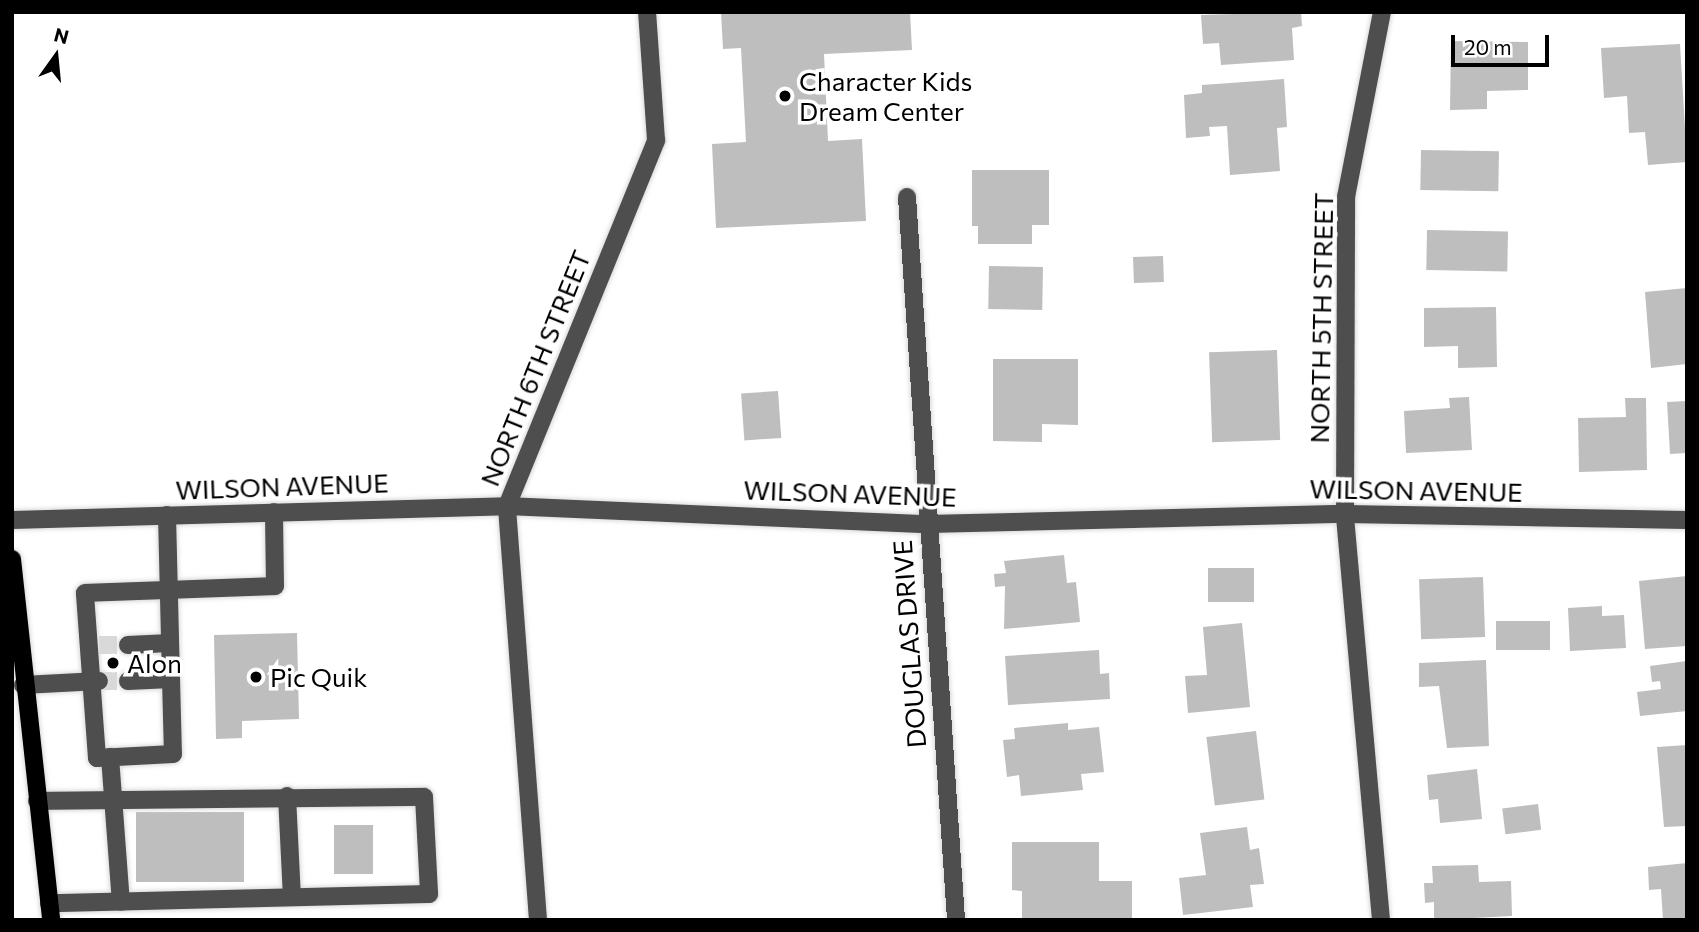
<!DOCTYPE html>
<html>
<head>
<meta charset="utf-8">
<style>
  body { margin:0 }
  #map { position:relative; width:1699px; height:932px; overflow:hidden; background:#fff; font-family:Commissioner,sans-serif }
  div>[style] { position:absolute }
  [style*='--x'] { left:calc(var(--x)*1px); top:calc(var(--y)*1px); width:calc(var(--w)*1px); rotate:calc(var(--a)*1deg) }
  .building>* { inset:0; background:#bebebe; transform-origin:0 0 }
  .minor-tunnel>* { height:18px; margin-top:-9px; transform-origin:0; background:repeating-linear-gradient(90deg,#d9d9d9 0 18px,transparent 0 27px) }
  .roads { filter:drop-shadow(0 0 2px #dbdbdb) drop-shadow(0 0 2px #dbdbdb) }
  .minor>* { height:18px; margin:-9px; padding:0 9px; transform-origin:9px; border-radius:9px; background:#4e4e4e }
  .major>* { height:18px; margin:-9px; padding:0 9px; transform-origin:9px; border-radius:9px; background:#000 }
  .dots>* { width:19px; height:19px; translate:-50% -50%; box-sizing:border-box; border:4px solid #fff; border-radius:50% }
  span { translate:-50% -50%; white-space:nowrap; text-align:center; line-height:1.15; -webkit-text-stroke:7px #fff; paint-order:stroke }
  .poi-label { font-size:26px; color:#000 }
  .left { translate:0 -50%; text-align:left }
  .street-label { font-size:26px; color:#000 }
  .frame { position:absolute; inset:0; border:14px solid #000; pointer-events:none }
  .north { position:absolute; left:21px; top:21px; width:70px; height:70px; -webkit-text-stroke:5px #fff; paint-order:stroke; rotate:15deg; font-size:19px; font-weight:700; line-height:28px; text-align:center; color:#000 }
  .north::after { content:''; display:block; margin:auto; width:24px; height:32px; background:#000; clip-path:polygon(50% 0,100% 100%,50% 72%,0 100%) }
  .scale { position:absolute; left:1451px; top:35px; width:98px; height:32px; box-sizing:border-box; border:4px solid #000; border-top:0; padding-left:9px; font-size:21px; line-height:24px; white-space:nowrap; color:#000; -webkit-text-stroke:5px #fff; paint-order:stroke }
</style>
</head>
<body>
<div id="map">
  <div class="building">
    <i style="clip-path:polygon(721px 12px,910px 12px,912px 50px,824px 54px,828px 141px,862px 139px,866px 221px,716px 228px,712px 144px,746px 142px,741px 48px,723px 49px)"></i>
    <i style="clip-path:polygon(1301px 12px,1302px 26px,1292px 28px,1294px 60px,1221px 65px,1219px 43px,1203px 44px,1201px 15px)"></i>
    <i style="clip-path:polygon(1451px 41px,1528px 42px,1528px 90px,1487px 91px,1487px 109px,1450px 110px)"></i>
    <i style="clip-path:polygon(1680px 44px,1687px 162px,1648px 165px,1645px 132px,1629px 133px,1627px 96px,1604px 98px,1601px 48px)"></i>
    <i style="clip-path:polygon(1284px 79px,1287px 127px,1277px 128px,1280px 171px,1230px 175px,1227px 126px,1209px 127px,1210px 136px,1186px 138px,1184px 95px,1202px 93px,1202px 85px)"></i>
    <i style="left:1421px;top:150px;width:78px;height:40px;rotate:1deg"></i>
    <i style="clip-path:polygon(972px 170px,1049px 170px,1049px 225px,1032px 225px,1032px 244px,978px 244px,978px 226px,972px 226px)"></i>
    <i style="left:1427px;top:230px;width:81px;height:40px;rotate:1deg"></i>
    <i style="left:1163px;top:256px;width:26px;height:30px;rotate:88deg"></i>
    <i style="left:989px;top:266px;width:54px;height:43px;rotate:1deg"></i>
    <i style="clip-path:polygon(1687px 288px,1687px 364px,1651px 368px,1645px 292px)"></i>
    <i style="clip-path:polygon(1496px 307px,1497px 367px,1458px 368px,1458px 346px,1424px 347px,1424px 308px)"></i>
    <i style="left:1277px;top:350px;width:90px;height:68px;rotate:88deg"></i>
    <i style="clip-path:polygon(993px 359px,1078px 359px,1078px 425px,1042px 424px,1042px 442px,993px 441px)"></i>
    <i style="left:778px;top:391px;width:47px;height:37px;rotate:86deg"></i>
    <i style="clip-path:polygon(1469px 397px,1472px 450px,1406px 453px,1404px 411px,1450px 408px,1449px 398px)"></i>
    <i style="clip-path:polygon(1625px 398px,1646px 398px,1647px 470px,1579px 472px,1578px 418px,1626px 417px)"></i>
    <i style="clip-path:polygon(1687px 401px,1687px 453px,1670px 454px,1667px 402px)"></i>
    <i style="clip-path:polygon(1064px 555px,1067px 583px,1076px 582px,1080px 622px,1004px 629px,1005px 586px,995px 587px,994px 574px,1006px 573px,1004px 561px)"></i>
    <i style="left:1208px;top:568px;width:46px;height:34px"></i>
    <i style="clip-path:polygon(1687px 576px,1687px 646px,1645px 649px,1639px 581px)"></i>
    <i style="left:1483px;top:577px;width:60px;height:64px;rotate:88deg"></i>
    <i style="clip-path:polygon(1602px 606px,1602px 616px,1624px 615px,1626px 648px,1570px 651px,1568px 608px)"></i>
    <i style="left:1550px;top:621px;width:29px;height:54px;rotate:90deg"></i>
    <i style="clip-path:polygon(1242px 623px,1250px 707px,1188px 713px,1185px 676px,1207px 675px,1203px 627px)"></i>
    <i style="clip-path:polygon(297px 633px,299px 719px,242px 721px,242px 738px,216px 739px,214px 635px)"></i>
    <i style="clip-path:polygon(1099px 650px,1100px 674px,1109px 673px,1110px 699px,1008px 705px,1005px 656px)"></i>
    <i style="clip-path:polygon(1486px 660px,1489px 746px,1447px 748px,1439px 686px,1419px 687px,1419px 663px)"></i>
    <i style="clip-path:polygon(1687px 661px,1687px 711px,1640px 716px,1637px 692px,1661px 689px,1660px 681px,1652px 682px,1650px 666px)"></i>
    <i style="clip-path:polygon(1068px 723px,1068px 730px,1099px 727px,1104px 772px,1081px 774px,1083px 790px,1021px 796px,1019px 775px,1007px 777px,1003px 740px,1015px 739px,1014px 728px)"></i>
    <i style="left:1256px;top:731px;width:69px;height:50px;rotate:83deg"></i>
    <i style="clip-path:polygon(1687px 745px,1687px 826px,1664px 827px,1657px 747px)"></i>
    <i style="clip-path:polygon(1477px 769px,1482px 819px,1440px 823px,1438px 799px,1429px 800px,1427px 775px)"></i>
    <i style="left:1538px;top:804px;width:26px;height:36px;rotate:83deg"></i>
    <i style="left:136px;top:812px;width:108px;height:70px"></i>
    <i style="left:334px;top:825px;width:39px;height:49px"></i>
    <i style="clip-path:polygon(1247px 827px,1250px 850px,1259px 848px,1264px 884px,1250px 885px,1253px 907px,1183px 915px,1179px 878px,1206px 875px,1200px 833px)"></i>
    <i style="clip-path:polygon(1012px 842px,1099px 842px,1099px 881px,1132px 881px,1132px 920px,1022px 920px,1022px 891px,1012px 890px)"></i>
    <i style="clip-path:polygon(1687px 863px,1687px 920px,1663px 920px,1661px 889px,1649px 890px,1648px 867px)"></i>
    <i style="clip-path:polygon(1478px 865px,1479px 882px,1511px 881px,1512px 916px,1434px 920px,1434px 902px,1425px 903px,1424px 883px,1433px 883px,1432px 866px)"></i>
  </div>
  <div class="minor-tunnel">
    <i style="--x:99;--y:645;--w:29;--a:0"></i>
    <i style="--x:99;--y:681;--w:29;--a:0"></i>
  </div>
  <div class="roads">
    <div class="minor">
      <i style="--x:907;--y:197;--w:725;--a:86.12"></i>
      <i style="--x:12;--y:520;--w:495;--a:-1.6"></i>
      <i style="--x:507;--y:506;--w:420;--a:2.5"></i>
      <i style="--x:927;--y:524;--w:418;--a:-1.4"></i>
      <i style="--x:1345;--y:514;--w:342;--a:1"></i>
      <i style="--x:128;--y:645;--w:42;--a:-2.7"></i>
      <i style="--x:171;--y:679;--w:75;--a:88.5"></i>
      <i style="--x:173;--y:754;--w:76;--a:177"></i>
      <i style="--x:97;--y:758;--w:165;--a:-94.2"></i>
      <i style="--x:85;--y:593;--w:190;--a:-2.1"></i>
      <i style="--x:275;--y:586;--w:74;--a:-90.8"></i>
      <i style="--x:128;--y:681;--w:43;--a:-2.7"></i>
      <i style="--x:171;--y:679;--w:164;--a:-91.4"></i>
      <i style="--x:23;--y:685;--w:76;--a:-3"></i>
      <i style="--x:110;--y:757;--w:145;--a:85.7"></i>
      <i style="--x:287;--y:796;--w:101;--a:87.2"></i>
      <i style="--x:37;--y:801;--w:387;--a:-0.6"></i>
      <i style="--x:424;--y:797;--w:97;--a:87"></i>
      <i style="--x:429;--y:894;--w:380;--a:178.6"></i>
      <i style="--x:538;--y:920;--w:415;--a:-94.3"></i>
      <i style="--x:507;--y:506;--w:395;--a:-67.8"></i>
      <i style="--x:656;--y:140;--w:128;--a:-94"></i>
      <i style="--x:1381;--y:920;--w:408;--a:-95.1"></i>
      <i style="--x:1345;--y:514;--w:317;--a:-89.8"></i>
      <i style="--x:1346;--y:197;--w:188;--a:-79"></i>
    </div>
    <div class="major">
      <i style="--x:12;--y:559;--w:363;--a:83.8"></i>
    </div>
  </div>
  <div class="dots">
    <i style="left:785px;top:96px;background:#000"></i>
    <i style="left:113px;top:663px;background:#000"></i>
    <i style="left:256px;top:677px;background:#000"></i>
  </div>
  <div class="poi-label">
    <span class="left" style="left:799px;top:96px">Character Kids<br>Dream Center</span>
    <span class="left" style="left:127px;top:663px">Alon</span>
    <span class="left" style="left:270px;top:677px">Pic Quik</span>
  </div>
  <div class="street-label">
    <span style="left:1321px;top:318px;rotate:-89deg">NORTH 5TH STREET</span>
    <span style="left:535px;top:368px;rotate:-68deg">NORTH 6TH STREET</span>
    <span style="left:282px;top:486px;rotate:-2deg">WILSON AVENUE</span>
    <span style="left:1416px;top:490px;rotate:1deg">WILSON AVENUE</span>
    <span style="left:850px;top:493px;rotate:2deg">WILSON AVENUE</span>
    <span style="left:909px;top:644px;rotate:-94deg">DOUGLAS DRIVE</span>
  </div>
  <div class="frame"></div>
  <div class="north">N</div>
  <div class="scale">20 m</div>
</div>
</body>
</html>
